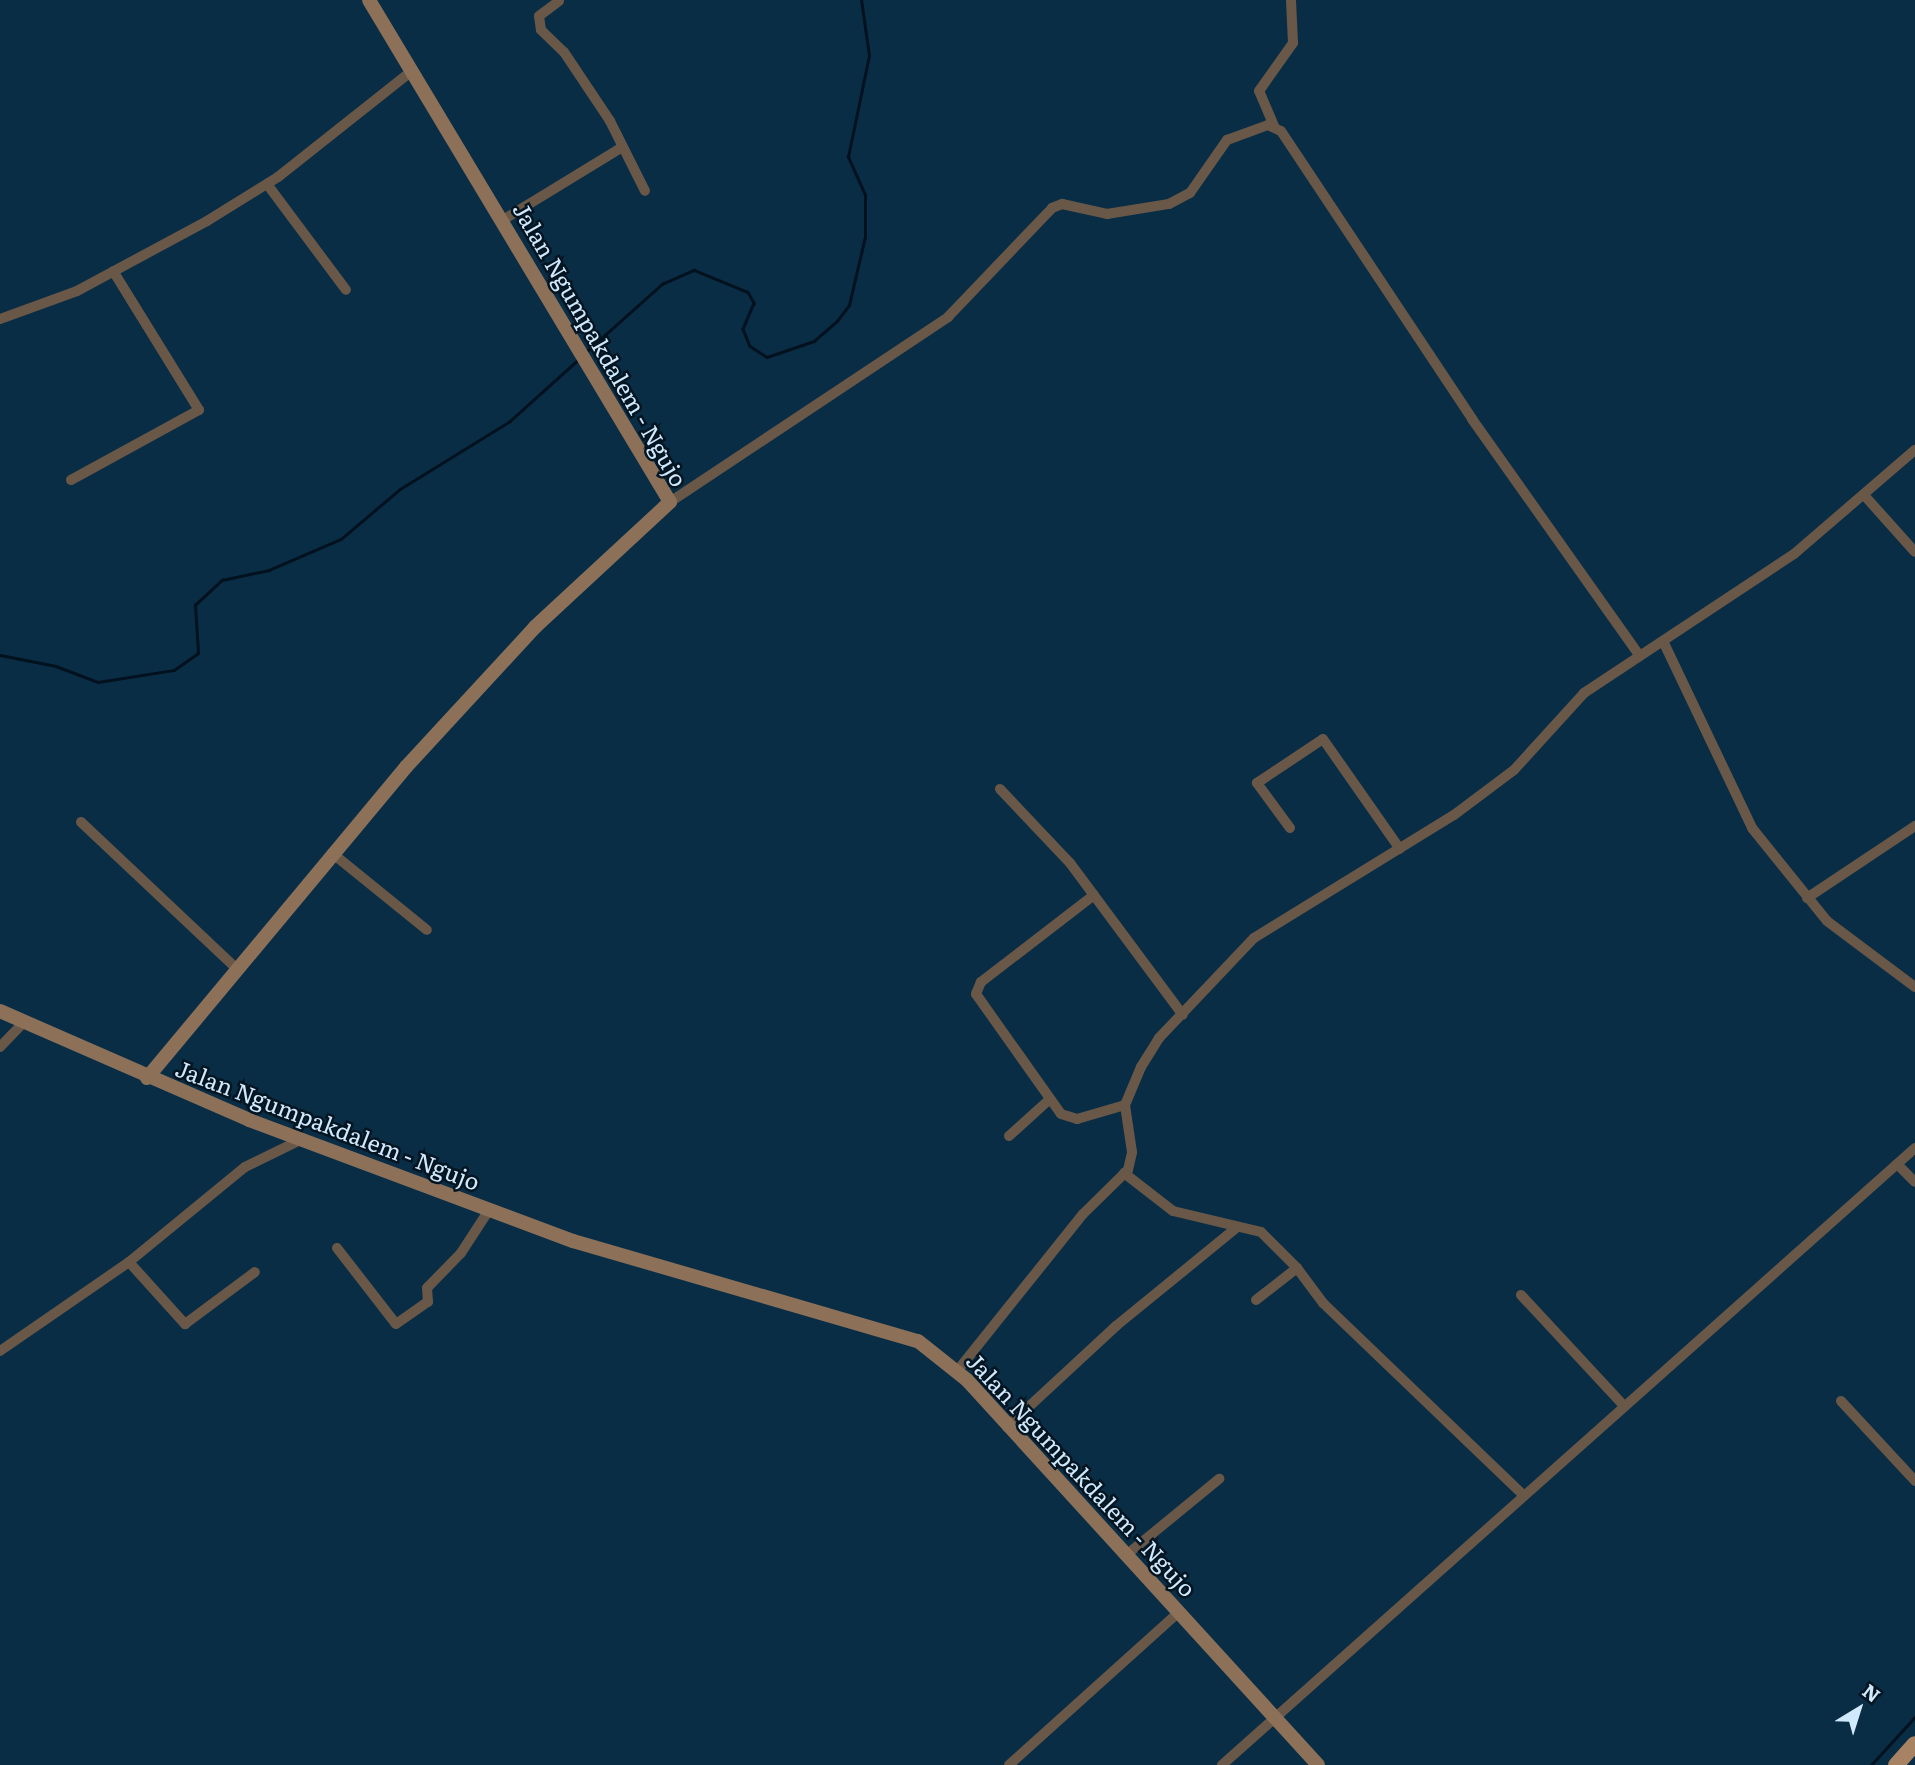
<!DOCTYPE html>
<html>
<head>
<meta charset="utf-8">
<style>
  body { margin:0 }
  #map { position:relative; width:1915px; height:1765px; overflow:hidden; background:#0a2d46; font-family:Literata,serif }
  div>[style] { position:absolute }
  [style*='--x'] { left:calc(var(--x)*1px); top:calc(var(--y)*1px); width:calc(var(--w)*1px); rotate:calc(var(--a)*1deg) }
  .stream>* { height:2.5px; margin:-1.25px; padding:0 1.25px; transform-origin:1.25px; border-radius:1.25px; background:#02111e }
  .street>* { height:10px; margin:-5px; padding:0 5px; transform-origin:5px; border-radius:5px; background:#695848 }
  .secondary>* { height:14px; margin:-7px; padding:0 7px; transform-origin:7px; border-radius:7px; background:#8c7158 }
  .primary>* { height:16px; margin:-8px; padding:0 8px; transform-origin:8px; border-radius:8px; background:#a78363 }
  span { translate:-50% -50%; white-space:nowrap; text-align:center; line-height:1.15; -webkit-text-stroke:5px #041522; paint-order:stroke }
  .street-label { font-size:23px; color:#d1e9fd }
  .north { position:absolute; left:1824px; top:1674px; width:70px; height:70px; -webkit-text-stroke:5px #041522; paint-order:stroke; rotate:38deg; font-size:19px; font-weight:700; line-height:28px; text-align:center; color:#d1e9fd }
  .north::after { content:''; display:block; margin:auto; width:24px; height:32px; background:#d1e9fd; clip-path:polygon(50% 0,100% 100%,50% 72%,0 100%) }
</style>
</head>
<body>
<div id="map">
  <div class="stream">
    <i style="--x:587;--y:351;--w:101;--a:-41.8"></i>
    <i style="--x:662;--y:284;--w:35;--a:-24"></i>
    <i style="--x:694;--y:270;--w:58;--a:22.2"></i>
    <i style="--x:748;--y:292;--w:13;--a:61"></i>
    <i style="--x:754;--y:303;--w:28;--a:113"></i>
    <i style="--x:743;--y:329;--w:18;--a:68"></i>
    <i style="--x:750;--y:346;--w:20;--a:33"></i>
    <i style="--x:767;--y:357;--w:50;--a:-18.8"></i>
    <i style="--x:814;--y:341;--w:30;--a:-41"></i>
    <i style="--x:837;--y:321;--w:20;--a:-53"></i>
    <i style="--x:849;--y:305;--w:70;--a:-76.8"></i>
    <i style="--x:865;--y:237;--w:42;--a:-90"></i>
    <i style="--x:865;--y:195;--w:42;--a:-114.1"></i>
    <i style="--x:848;--y:157;--w:103;--a:-78.3"></i>
    <i style="--x:869;--y:56;--w:57;--a:-98.1"></i>
    <i style="--x:0;--y:655;--w:57;--a:11.1"></i>
    <i style="--x:56;--y:666;--w:45;--a:20.9"></i>
    <i style="--x:98;--y:682;--w:77;--a:-9"></i>
    <i style="--x:174;--y:670;--w:29;--a:-35"></i>
    <i style="--x:198;--y:653;--w:48;--a:-93.6"></i>
    <i style="--x:195;--y:605;--w:37;--a:-43"></i>
    <i style="--x:222;--y:580;--w:48;--a:-12"></i>
    <i style="--x:269;--y:570;--w:78;--a:-23.3"></i>
    <i style="--x:341;--y:539;--w:77;--a:-40.3"></i>
    <i style="--x:400;--y:489;--w:129;--a:-31.7"></i>
    <i style="--x:510;--y:421;--w:94;--a:-42"></i>
    <i style="--x:1871;--y:1765;--w:65;--a:-47.5"></i>
  </div>
  <div class="street">
    <i style="--x:559;--y:1;--w:25;--a:143"></i>
    <i style="--x:539;--y:16;--w:14;--a:82"></i>
    <i style="--x:541;--y:30;--w:32;--a:44"></i>
    <i style="--x:564;--y:52;--w:83;--a:56.3"></i>
    <i style="--x:610;--y:121;--w:78;--a:63.4"></i>
    <i style="--x:1274;--y:126;--w:38;--a:-113"></i>
    <i style="--x:1259;--y:91;--w:59;--a:-54.7"></i>
    <i style="--x:1293;--y:43;--w:43;--a:-92.7"></i>
    <i style="--x:267;--y:184;--w:132;--a:53.3"></i>
    <i style="--x:503;--y:220;--w:138;--a:-31.4"></i>
    <i style="--x:0;--y:319;--w:82;--a:-20"></i>
    <i style="--x:77;--y:291;--w:148;--a:-28.3"></i>
    <i style="--x:207;--y:221;--w:84;--a:-31.8"></i>
    <i style="--x:278;--y:177;--w:167;--a:-38.4"></i>
    <i style="--x:71;--y:480;--w:146;--a:-28.7"></i>
    <i style="--x:199;--y:410;--w:163;--a:-121.7"></i>
    <i style="--x:1864;--y:495;--w:76;--a:48.2"></i>
    <i style="--x:670;--y:502;--w:334;--a:-33.6"></i>
    <i style="--x:948;--y:317;--w:151;--a:-46.3"></i>
    <i style="--x:1052;--y:208;--w:11;--a:-22"></i>
    <i style="--x:1062;--y:204;--w:46;--a:12.5"></i>
    <i style="--x:1107;--y:214;--w:63;--a:-9.2"></i>
    <i style="--x:1169;--y:204;--w:24;--a:-28"></i>
    <i style="--x:1190;--y:193;--w:65;--a:-55.1"></i>
    <i style="--x:1227;--y:140;--w:44;--a:-20.1"></i>
    <i style="--x:1268;--y:125;--w:14;--a:25"></i>
    <i style="--x:1281;--y:131;--w:346;--a:56.4"></i>
    <i style="--x:1472;--y:419;--w:289;--a:54.7"></i>
    <i style="--x:1663;--y:641;--w:207;--a:64.5"></i>
    <i style="--x:1752;--y:828;--w:119;--a:51.1"></i>
    <i style="--x:1827;--y:921;--w:110;--a:36.9"></i>
    <i style="--x:1000;--y:789;--w:102;--a:46.6"></i>
    <i style="--x:1070;--y:863;--w:189;--a:53.4"></i>
    <i style="--x:81;--y:822;--w:213;--a:43.3"></i>
    <i style="--x:1290;--y:828;--w:56;--a:-126.3"></i>
    <i style="--x:1257;--y:783;--w:79;--a:-33.7"></i>
    <i style="--x:1323;--y:739;--w:134;--a:55"></i>
    <i style="--x:332;--y:853;--w:122;--a:39"></i>
    <i style="--x:1094;--y:895;--w:143;--a:142.4"></i>
    <i style="--x:981;--y:982;--w:13;--a:113"></i>
    <i style="--x:976;--y:994;--w:147;--a:54.7"></i>
    <i style="--x:1061;--y:1114;--w:17;--a:17"></i>
    <i style="--x:1077;--y:1119;--w:50;--a:-16.3"></i>
    <i style="--x:1807;--y:898;--w:130;--a:-33.7"></i>
    <i style="--x:0;--y:1047;--w:35;--a:-46"></i>
    <i style="--x:1009;--y:1136;--w:55;--a:-42.1"></i>
    <i style="--x:1897;--y:1164;--w:25;--a:45"></i>
    <i style="--x:1124;--y:1173;--w:62;--a:37.8"></i>
    <i style="--x:1173;--y:1211;--w:90;--a:13.4"></i>
    <i style="--x:1261;--y:1232;--w:51;--a:45"></i>
    <i style="--x:337;--y:1248;--w:96;--a:52.2"></i>
    <i style="--x:396;--y:1324;--w:39;--a:-35"></i>
    <i style="--x:428;--y:1302;--w:14;--a:-94"></i>
    <i style="--x:427;--y:1288;--w:49;--a:-45.8"></i>
    <i style="--x:461;--y:1253;--w:51;--a:-56.9"></i>
    <i style="--x:129;--y:1262;--w:84;--a:47.9"></i>
    <i style="--x:185;--y:1324;--w:87;--a:-36.6"></i>
    <i style="--x:1521;--y:1295;--w:151;--a:47.1"></i>
    <i style="--x:1256;--y:1300;--w:52;--a:-38"></i>
    <i style="--x:1297;--y:1268;--w:44;--a:53.4"></i>
    <i style="--x:1323;--y:1303;--w:277;--a:43.8"></i>
    <i style="--x:0;--y:1351;--w:157;--a:-34.6"></i>
    <i style="--x:129;--y:1262;--w:150;--a:-39.3"></i>
    <i style="--x:245;--y:1167;--w:61;--a:-26.1"></i>
    <i style="--x:958;--y:1370;--w:200;--a:-51.3"></i>
    <i style="--x:1083;--y:1214;--w:63;--a:-44.4"></i>
    <i style="--x:1128;--y:1170;--w:18;--a:-77"></i>
    <i style="--x:1132;--y:1152;--w:48;--a:-98.5"></i>
    <i style="--x:1125;--y:1105;--w:41;--a:-67.2"></i>
    <i style="--x:1141;--y:1067;--w:34;--a:-58"></i>
    <i style="--x:1159;--y:1038;--w:138;--a:-46.5"></i>
    <i style="--x:1254;--y:938;--w:235;--a:-31.6"></i>
    <i style="--x:1454;--y:815;--w:75;--a:-36.9"></i>
    <i style="--x:1514;--y:770;--w:104;--a:-47.7"></i>
    <i style="--x:1584;--y:693;--w:252;--a:-33.5"></i>
    <i style="--x:1794;--y:554;--w:160;--a:-40.7"></i>
    <i style="--x:1841;--y:1401;--w:109;--a:47.2"></i>
    <i style="--x:1007;--y:1427;--w:149;--a:-42.8"></i>
    <i style="--x:1116;--y:1326;--w:154;--a:-39.2"></i>
    <i style="--x:1125;--y:1556;--w:122;--a:-39.3"></i>
    <i style="--x:1009;--y:1765;--w:227;--a:-42"></i>
    <i style="--x:1222;--y:1765;--w:928;--a:-41.68"></i>
  </div>
  <div class="secondary">
    <i style="--x:0;--y:1011;--w:272;--a:23.6"></i>
    <i style="--x:249;--y:1120;--w:346;--a:20.5"></i>
    <i style="--x:573;--y:1241;--w:359;--a:16.2"></i>
    <i style="--x:918;--y:1341;--w:63;--a:38.5"></i>
    <i style="--x:967;--y:1380;--w:521;--a:47.64"></i>
    <i style="--x:147;--y:1078;--w:405;--a:-50.2"></i>
    <i style="--x:406;--y:767;--w:190;--a:-47.3"></i>
    <i style="--x:535;--y:627;--w:184;--a:-42.8"></i>
    <i style="--x:670;--y:502;--w:585;--a:-120.95"></i>
  </div>
  <div class="primary">
    <i style="--x:1896;--y:1765;--w:28;--a:-48"></i>
  </div>
  <div class="street-label">
    <span style="left:601px;top:344px;rotate:60deg">Jalan Ngumpakdalem - Ngujo</span>
    <span style="left:328px;top:1124px;rotate:21deg">Jalan Ngumpakdalem - Ngujo</span>
    <span style="left:1082px;top:1474px;rotate:47deg">Jalan Ngumpakdalem - Ngujo</span>
  </div>
  <div class="north">N</div>
</div>
</body>
</html>
